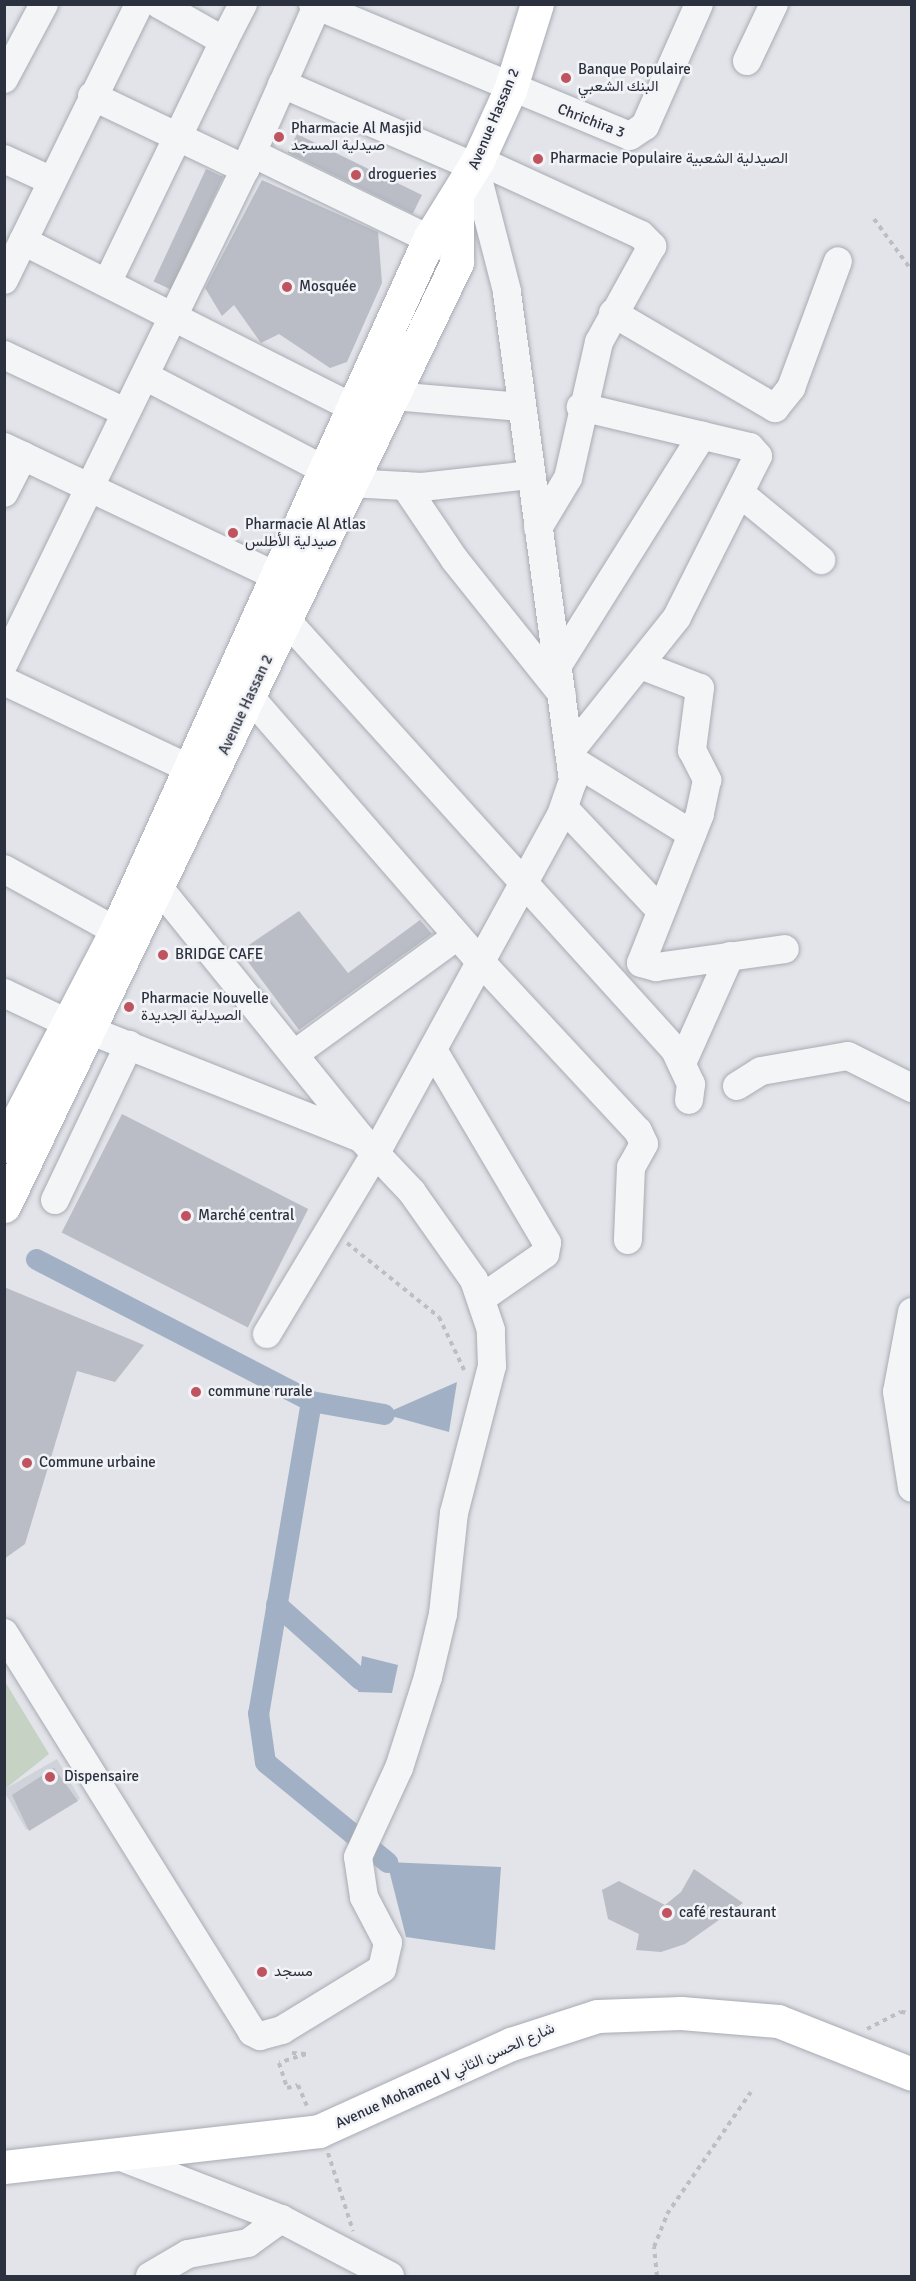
<!DOCTYPE html>
<html>
<head>
<meta charset="utf-8">
<style>
  body { margin:0 }
  #map { position:relative; width:916px; height:2281px; overflow:hidden; background:#e2e4e9; font-family:Signika,Vazirmatn,sans-serif }
  div>[style] { position:absolute }
  [style*='--x'] { left:calc(var(--x)*1px); top:calc(var(--y)*1px); width:calc(var(--w)*1px); rotate:calc(var(--a)*1deg) }
  .built>* { inset:0; background:#d0d3da; transform-origin:0 0 }
  .green>* { inset:0; background:#c6d2c4 }
  .water>* { inset:0; background:#a1b0c5 }
  .canal>* { height:21px; margin:-10.5px; padding:0 10.5px; transform-origin:10.5px; border-radius:10.5px; background:#a1b0c5 }
  .building>* { inset:0; background:#babdc5; transform-origin:0 0 }
  .path>* { height:4px; margin-top:-2px; transform-origin:0; background:repeating-linear-gradient(90deg,#bcbec3 0 4.5px,transparent 0 9px) }
  .roads { filter:drop-shadow(0 0 2px #a8abb3) drop-shadow(0 0 2px #a8abb3) }
  .minor>* { height:28px; margin:-14px; padding:0 14px; transform-origin:14px; border-radius:14px; background:#f4f5f7 }
  .major>* { height:33px; margin:-16.5px; padding:0 16.5px; transform-origin:16.5px; border-radius:16.5px; background:#fff }
  .highway>* { height:33px; margin:-16.5px; padding:0 16.5px; transform-origin:16.5px; border-radius:16.5px; background:#fff }
  .dots>* { width:16px; height:16px; translate:-50% -50%; box-sizing:border-box; border:3px solid #f1f3f6; border-radius:50% }
  span { translate:-50% -50%; white-space:nowrap; text-align:center; line-height:1.15; -webkit-text-stroke:5px #f1f3f6; paint-order:stroke }
  .poi-label { font-size:15px; color:#2c313f }
  .left { translate:0 -50%; text-align:left }
  .street-label { font-size:15px; color:#2c313f }
  .frame { position:absolute; inset:0; border:6px solid #2c313f; pointer-events:none }
</style>
</head>
<body>
<div id="map">
  <div class="built">
    <i style="left:57px;top:1759px;width:46px;height:62px;rotate:60deg"></i>
  </div>
  <div class="green">
    <i style="clip-path:polygon(4px 1680px,49px 1754px,5px 1789px,4px 1789px)"></i>
  </div>
  <div class="water">
    <i style="clip-path:polygon(457px 1382px,449px 1432px,384px 1414px)"></i>
    <i style="clip-path:polygon(362px 1656px,398px 1665px,392px 1693px,358px 1692px)"></i>
    <i style="clip-path:polygon(387px 1862px,501px 1867px,495px 1950px,406px 1937px)"></i>
  </div>
  <div class="canal">
    <i style="--x:36;--y:1259;--w:309;--a:27.3"></i>
    <i style="--x:311;--y:1401;--w:74;--a:10.1"></i>
    <i style="--x:311;--y:1401;--w:316;--a:99.6"></i>
    <i style="--x:258;--y:1713;--w:49;--a:81.9"></i>
    <i style="--x:265;--y:1762;--w:158;--a:39.3"></i>
    <i style="--x:276;--y:1604;--w:113;--a:41.8"></i>
  </div>
  <div class="building">
    <i style="left:297px;top:134px;width:139px;height:21px;rotate:26deg"></i>
    <i style="left:206px;top:169px;width:19px;height:124px;rotate:25deg"></i>
    <i style="clip-path:polygon(262px 180px,378px 232px,382px 283px,347px 362px,330px 368px,279px 334px,261px 343px,234px 305px,222px 316px,205px 288px)"></i>
    <i style="clip-path:polygon(299px 911px,348px 973px,420px 920px,432px 934px,299px 1030px,240px 951px)"></i>
    <i style="left:122px;top:1114px;width:209px;height:133px;rotate:27deg"></i>
    <i style="clip-path:polygon(4px 1287px,144px 1345px,115px 1382px,77px 1371px,25px 1544px,4px 1559px)"></i>
    <i style="clip-path:polygon(54px 1768px,78px 1801px,29px 1831px,12px 1795px)"></i>
    <i style="clip-path:polygon(694px 1869px,743px 1903px,685px 1944px,661px 1952px,636px 1950px,639px 1934px,608px 1919px,602px 1890px,619px 1881px,665px 1905px,681px 1892px)"></i>
  </div>
  <div class="path">
    <i style="--x:874;--y:219;--w:64;--a:53.8"></i>
    <i style="--x:347;--y:1243;--w:118;--a:38.8"></i>
    <i style="--x:439;--y:1317;--w:63;--a:64.7"></i>
    <i style="--x:867;--y:2029;--w:38;--a:-27"></i>
    <i style="--x:901;--y:2012;--w:11;--a:5"></i>
    <i style="--x:292;--y:2053;--w:14;--a:4"></i>
    <i style="--x:306;--y:2054;--w:28;--a:162"></i>
    <i style="--x:279;--y:2063;--w:26;--a:72"></i>
    <i style="--x:287;--y:2088;--w:11;--a:-15"></i>
    <i style="--x:298;--y:2085;--w:25;--a:67"></i>
    <i style="--x:328;--y:2153;--w:82;--a:72.2"></i>
    <i style="--x:657;--y:2276;--w:29;--a:-96"></i>
    <i style="--x:654;--y:2247;--w:35;--a:-68"></i>
    <i style="--x:667;--y:2214;--w:148;--a:-55.5"></i>
  </div>
  <div class="roads">
    <div class="minor">
      <i style="--x:313;--y:4;--w:343;--a:22.6"></i>
      <i style="--x:630;--y:136;--w:18;--a:-34"></i>
      <i style="--x:645;--y:126;--w:133;--a:-66.1"></i>
      <i style="--x:224;--y:41;--w:42;--a:-62.8"></i>
      <i style="--x:747;--y:61;--w:63;--a:-64.7"></i>
      <i style="--x:4;--y:79;--w:85;--a:-61.9"></i>
      <i style="--x:92;--y:96;--w:170;--a:25.5"></i>
      <i style="--x:252;--y:153;--w:218;--a:25.9"></i>
      <i style="--x:4;--y:159;--w:53;--a:24.6"></i>
      <i style="--x:478;--y:160;--w:179;--a:24.7"></i>
      <i style="--x:641;--y:235;--w:16;--a:45"></i>
      <i style="--x:652;--y:246;--w:110;--a:118.9"></i>
      <i style="--x:599;--y:342;--w:139;--a:102.8"></i>
      <i style="--x:568;--y:478;--w:58;--a:121"></i>
      <i style="--x:23;--y:241;--w:368;--a:26.8"></i>
      <i style="--x:4;--y:280;--w:307;--a:-63.9"></i>
      <i style="--x:108;--y:281;--w:267;--a:-64.2"></i>
      <i style="--x:224;--y:41;--w:75;--a:-150.4"></i>
      <i style="--x:613;--y:313;--w:188;--a:30.4"></i>
      <i style="--x:775;--y:408;--w:26;--a:-51"></i>
      <i style="--x:791;--y:388;--w:135;--a:-69.7"></i>
      <i style="--x:4;--y:355;--w:134;--a:25.2"></i>
      <i style="--x:145;--y:376;--w:203;--a:27.6"></i>
      <i style="--x:393;--y:396;--w:129;--a:4.9"></i>
      <i style="--x:4;--y:447;--w:303;--a:25.4"></i>
      <i style="--x:350;--y:483;--w:72;--a:3.2"></i>
      <i style="--x:422;--y:487;--w:110;--a:-6.3"></i>
      <i style="--x:405;--y:486;--w:89;--a:56"></i>
      <i style="--x:455;--y:560;--w:171;--a:51.4"></i>
      <i style="--x:4;--y:493;--w:42;--a:-62.8"></i>
      <i style="--x:741;--y:494;--w:104;--a:39.5"></i>
      <i style="--x:287;--y:621;--w:578;--a:47.87"></i>
      <i style="--x:675;--y:1050;--w:38;--a:65"></i>
      <i style="--x:691;--y:1084;--w:16;--a:97"></i>
      <i style="--x:4;--y:663;--w:550;--a:-63.99"></i>
      <i style="--x:245;--y:169;--w:178;--a:-66.2"></i>
      <i style="--x:558;--y:665;--w:271;--a:-57.9"></i>
      <i style="--x:643;--y:666;--w:61;--a:21.1"></i>
      <i style="--x:700;--y:688;--w:63;--a:97.4"></i>
      <i style="--x:692;--y:750;--w:34;--a:63"></i>
      <i style="--x:707;--y:780;--w:35;--a:102"></i>
      <i style="--x:700;--y:814;--w:160;--a:111.6"></i>
      <i style="--x:641;--y:963;--w:16;--a:15"></i>
      <i style="--x:656;--y:967;--w:130;--a:-7.9"></i>
      <i style="--x:4;--y:681;--w:204;--a:25.3"></i>
      <i style="--x:250;--y:697;--w:349;--a:49"></i>
      <i style="--x:479;--y:960;--w:233;--a:47.1"></i>
      <i style="--x:638;--y:1131;--w:14;--a:65"></i>
      <i style="--x:644;--y:1144;--w:26;--a:119"></i>
      <i style="--x:631;--y:1167;--w:73;--a:92.4"></i>
      <i style="--x:571;--y:750;--w:170;--a:-51.4"></i>
      <i style="--x:677;--y:617;--w:180;--a:-63.3"></i>
      <i style="--x:758;--y:456;--w:12;--a:-132"></i>
      <i style="--x:750;--y:447;--w:174;--a:-166.7"></i>
      <i style="--x:572;--y:760;--w:141;--a:31.7"></i>
      <i style="--x:564;--y:808;--w:141;--a:46.7"></i>
      <i style="--x:4;--y:869;--w:128;--a:29"></i>
      <i style="--x:4;--y:993;--w:68;--a:25.4"></i>
      <i style="--x:89;--y:1030;--w:293;--a:21.7"></i>
      <i style="--x:433;--y:1050;--w:224;--a:59.4"></i>
      <i style="--x:547;--y:1243;--w:11;--a:100"></i>
      <i style="--x:545;--y:1254;--w:77;--a:145.1"></i>
      <i style="--x:296;--y:1053;--w:199;--a:-36"></i>
      <i style="--x:683;--y:1061;--w:115;--a:-65.9"></i>
      <i style="--x:737;--y:1086;--w:28;--a:-32"></i>
      <i style="--x:761;--y:1071;--w:88;--a:-9.8"></i>
      <i style="--x:848;--y:1056;--w:72;--a:26.6"></i>
      <i style="--x:55;--y:1200;--w:172;--a:-64.5"></i>
      <i style="--x:912;--y:1312;--w:81;--a:100.6"></i>
      <i style="--x:897;--y:1392;--w:97;--a:81.1"></i>
      <i style="--x:267;--y:1334;--w:214;--a:-59"></i>
      <i style="--x:377;--y:1151;--w:383;--a:-61.3"></i>
      <i style="--x:561;--y:815;--w:36;--a:-71"></i>
      <i style="--x:573;--y:781;--w:494;--a:-97.7"></i>
      <i style="--x:507;--y:291;--w:128;--a:-104.5"></i>
      <i style="--x:475;--y:167;--w:210;--a:-156.7"></i>
      <i style="--x:4;--y:1633;--w:470;--a:58.1"></i>
      <i style="--x:252;--y:2032;--w:9;--a:27"></i>
      <i style="--x:260;--y:2036;--w:23;--a:-15"></i>
      <i style="--x:282;--y:2030;--w:117;--a:-31.4"></i>
      <i style="--x:382;--y:1969;--w:27;--a:-77"></i>
      <i style="--x:388;--y:1943;--w:52;--a:-117.6"></i>
      <i style="--x:364;--y:1897;--w:40;--a:-98.5"></i>
      <i style="--x:358;--y:1857;--w:98;--a:-65.3"></i>
      <i style="--x:399;--y:1768;--w:96;--a:-72.3"></i>
      <i style="--x:428;--y:1677;--w:65;--a:-76.6"></i>
      <i style="--x:443;--y:1614;--w:102;--a:-83.8"></i>
      <i style="--x:454;--y:1513;--w:152;--a:-75.5"></i>
      <i style="--x:492;--y:1366;--w:36;--a:-92"></i>
      <i style="--x:491;--y:1330;--w:53;--a:-108.8"></i>
      <i style="--x:474;--y:1280;--w:108;--a:-125.2"></i>
      <i style="--x:412;--y:1192;--w:74;--a:-133.4"></i>
      <i style="--x:361;--y:1138;--w:320;--a:-128.9"></i>
      <i style="--x:116;--y:2155;--w:177;--a:21.2"></i>
      <i style="--x:281;--y:2219;--w:123;--a:27.6"></i>
      <i style="--x:150;--y:2276;--w:44;--a:-30.1"></i>
      <i style="--x:188;--y:2254;--w:61;--a:-10.4"></i>
      <i style="--x:248;--y:2243;--w:41;--a:-36"></i>
    </div>
    <div class="major">
      <i style="--x:4;--y:1146;--w:242;--a:-62.5"></i>
      <i style="--x:116;--y:931;--w:759;--a:-65.66"></i>
      <i style="--x:429;--y:239;--w:93;--a:-58.2"></i>
      <i style="--x:478;--y:160;--w:77;--a:-65.4"></i>
      <i style="--x:510;--y:90;--w:90;--a:-72.6"></i>
      <i style="--x:4;--y:1206;--w:1047;--a:-64.36"></i>
      <i style="--x:457;--y:262;--w:65;--a:-90"></i>
    </div>
    <div class="highway">
      <i style="--x:4;--y:2167;--w:317;--a:-6.5"></i>
      <i style="--x:319;--y:2131;--w:211;--a:-24.4"></i>
      <i style="--x:511;--y:2044;--w:90;--a:-18"></i>
      <i style="--x:597;--y:2016;--w:84;--a:-2"></i>
      <i style="--x:681;--y:2013;--w:97;--a:4.7"></i>
      <i style="--x:778;--y:2021;--w:144;--a:21.6"></i>
    </div>
  </div>
  <div class="dots">
    <i style="left:566px;top:78px;background:#c0545e"></i>
    <i style="left:279px;top:137px;background:#c0545e"></i>
    <i style="left:538px;top:159px;background:#c0545e"></i>
    <i style="left:356px;top:175px;background:#c0545e"></i>
    <i style="left:287px;top:287px;background:#c0545e"></i>
    <i style="left:233px;top:533px;background:#c0545e"></i>
    <i style="left:163px;top:955px;background:#c0545e"></i>
    <i style="left:129px;top:1007px;background:#c0545e"></i>
    <i style="left:186px;top:1216px;background:#c0545e"></i>
    <i style="left:196px;top:1392px;background:#c0545e"></i>
    <i style="left:27px;top:1463px;background:#c0545e"></i>
    <i style="left:50px;top:1777px;background:#c0545e"></i>
    <i style="left:667px;top:1913px;background:#c0545e"></i>
    <i style="left:262px;top:1972px;background:#c0545e"></i>
  </div>
  <div class="poi-label">
    <span class="left" style="left:578px;top:78px">Banque Populaire<br>البنك الشعبي</span>
    <span class="left" style="left:291px;top:137px">Pharmacie Al Masjid<br>صيدلية المسجد</span>
    <span class="left" style="left:550px;top:159px">Pharmacie Populaire الصيدلية الشعبية</span>
    <span class="left" style="left:368px;top:175px">drogueries</span>
    <span class="left" style="left:299px;top:287px">Mosquée</span>
    <span class="left" style="left:245px;top:533px">Pharmacie Al Atlas<br>صيدلية الأطلس</span>
    <span class="left" style="left:175px;top:955px">BRIDGE CAFE</span>
    <span class="left" style="left:141px;top:1007px">Pharmacie Nouvelle<br>الصيدلية الجديدة</span>
    <span class="left" style="left:198px;top:1216px">Marché central</span>
    <span class="left" style="left:208px;top:1392px">commune rurale</span>
    <span class="left" style="left:39px;top:1463px">Commune urbaine</span>
    <span class="left" style="left:64px;top:1777px">Dispensaire</span>
    <span class="left" style="left:679px;top:1913px">café restaurant</span>
    <span class="left" style="left:274px;top:1972px">مسجد</span>
  </div>
  <div class="street-label">
    <span style="left:494px;top:119px;rotate:-67deg">Avenue Hassan 2</span>
    <span style="left:591px;top:121px;rotate:21deg">Chrichira 3</span>
    <span style="left:246px;top:705px;rotate:-65deg">Avenue Hassan 2</span>
    <span style="left:445px;top:2076px;rotate:-24deg">Avenue Mohamed V شارع الحسن الثاني</span>
  </div>
  <div class="frame"></div>
</div>
</body>
</html>
